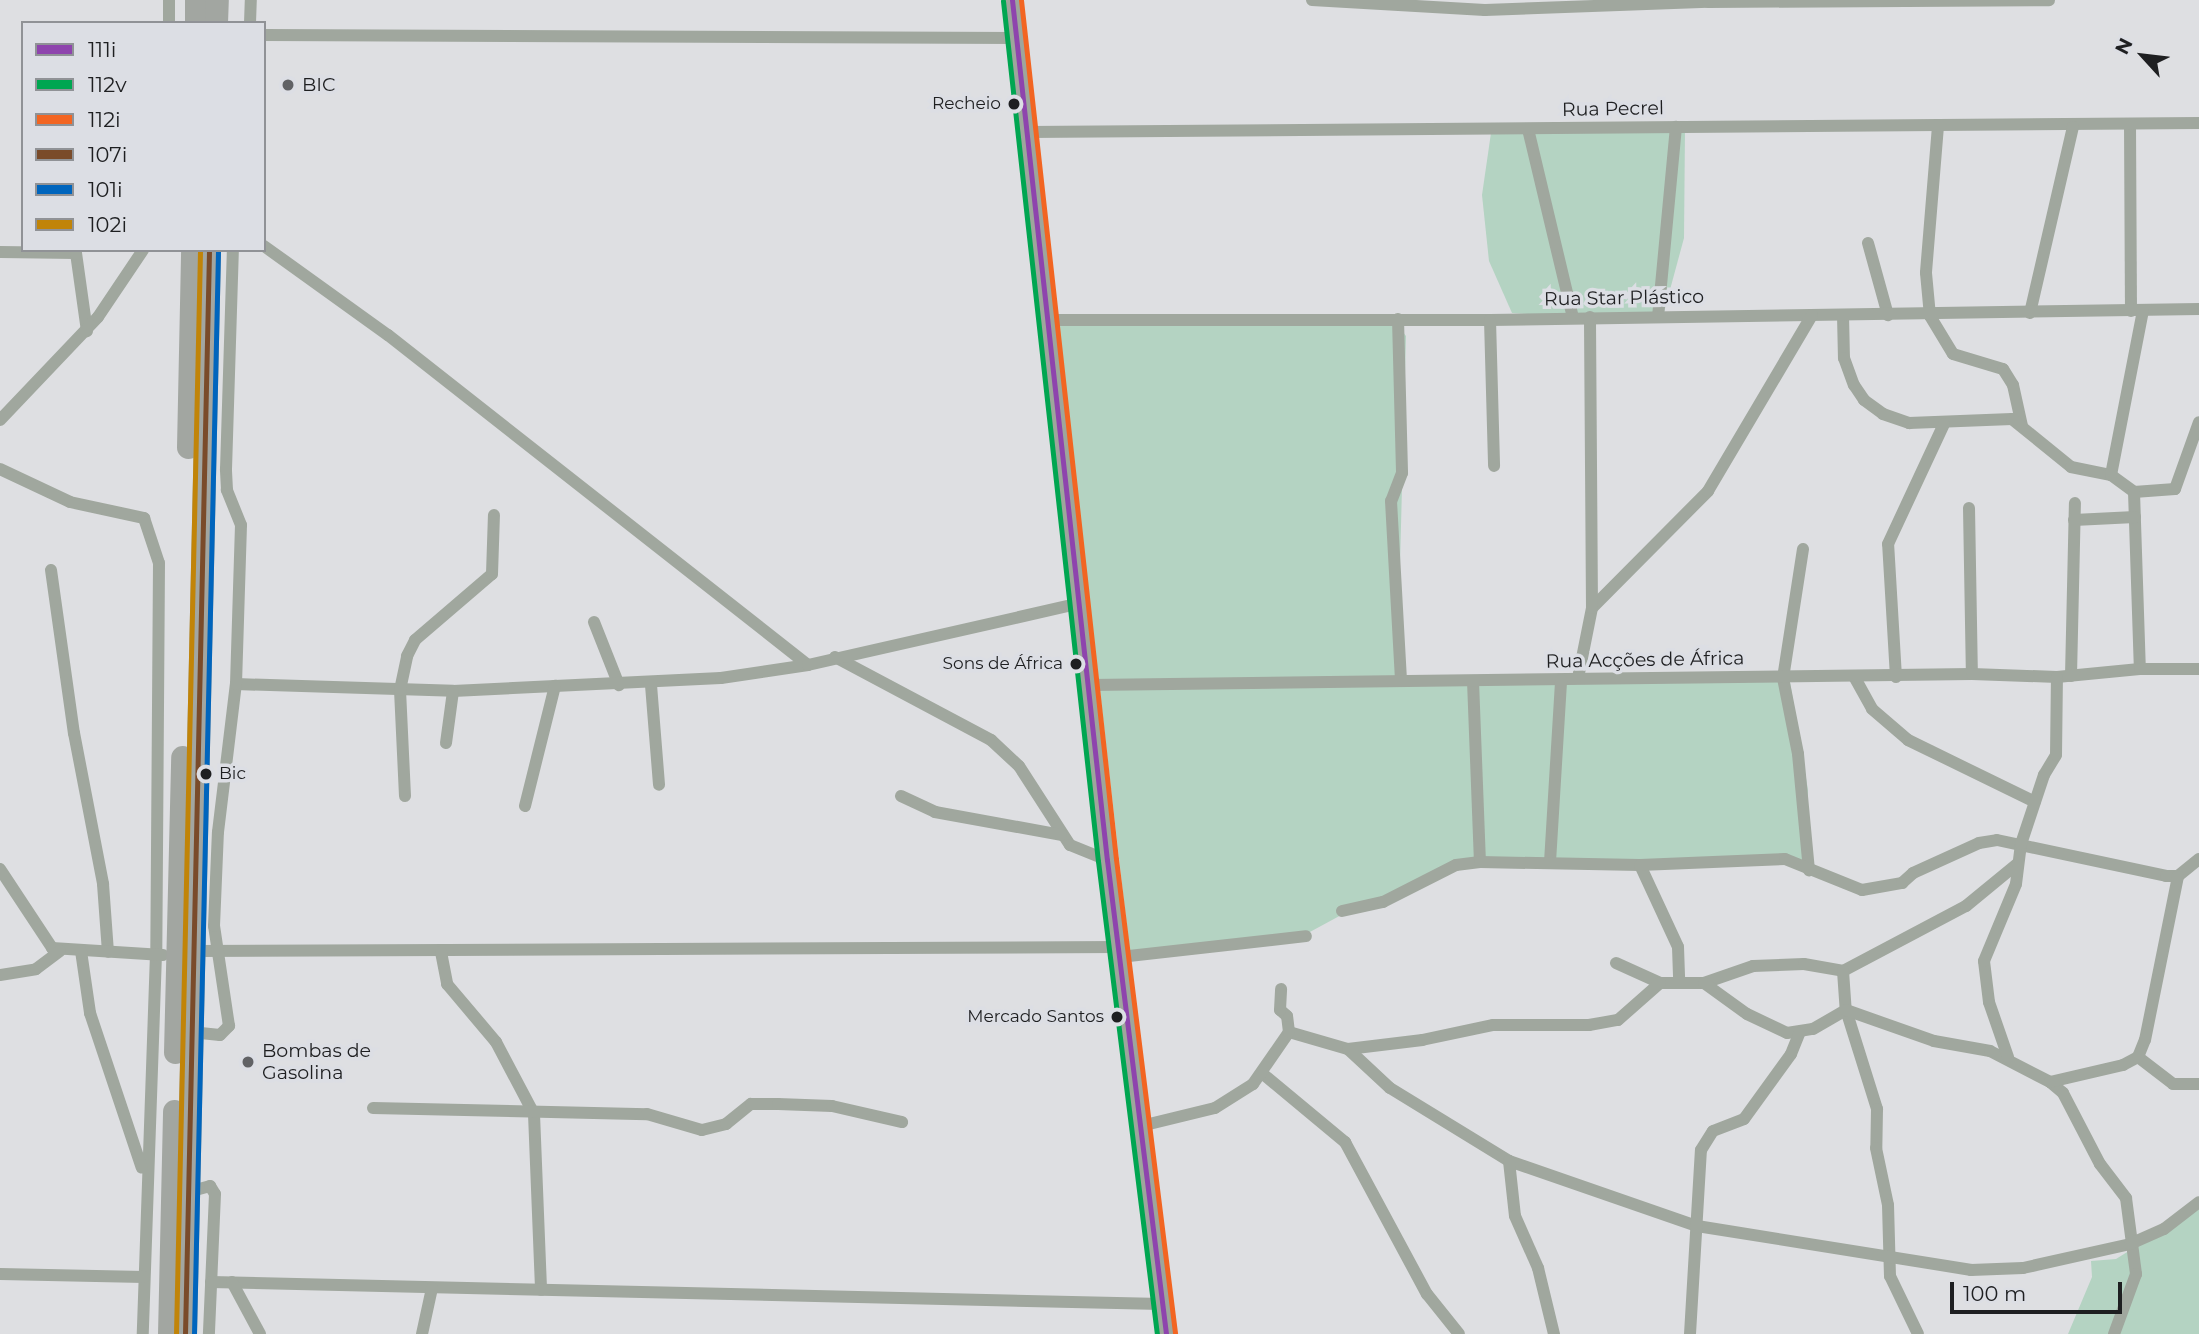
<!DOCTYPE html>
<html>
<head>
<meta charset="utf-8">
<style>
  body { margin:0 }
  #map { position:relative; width:2199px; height:1334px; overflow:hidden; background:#dedfe2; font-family:Montserrat,sans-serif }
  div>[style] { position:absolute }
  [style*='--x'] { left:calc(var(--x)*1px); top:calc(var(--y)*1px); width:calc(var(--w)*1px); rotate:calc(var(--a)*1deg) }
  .green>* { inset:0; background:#b4d3c2 }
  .street>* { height:12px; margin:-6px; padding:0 6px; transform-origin:6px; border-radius:6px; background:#a0a79e }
  .secondary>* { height:18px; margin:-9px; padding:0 9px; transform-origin:9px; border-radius:9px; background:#9ea69c }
  .highway>* { height:23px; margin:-11.5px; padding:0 11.5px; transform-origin:11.5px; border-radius:11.5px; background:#a2a6a1 }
  .bus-1>* { height:5px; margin:-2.5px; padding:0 2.5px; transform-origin:2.5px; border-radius:2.5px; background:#8e44ad }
  .bus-2>* { height:5px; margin:-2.5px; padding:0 2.5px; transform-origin:2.5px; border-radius:2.5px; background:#00a651 }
  .bus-3>* { height:5px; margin:-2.5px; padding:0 2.5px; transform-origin:2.5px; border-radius:2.5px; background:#f26522 }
  .bus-4>* { height:5px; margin:-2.5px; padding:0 2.5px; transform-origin:2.5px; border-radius:2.5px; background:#7a4b2a }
  .bus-5>* { height:5px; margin:-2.5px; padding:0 2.5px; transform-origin:2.5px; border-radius:2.5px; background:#0065bd }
  .bus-6>* { height:5px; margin:-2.5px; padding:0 2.5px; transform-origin:2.5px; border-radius:2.5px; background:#c18408 }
  .dots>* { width:19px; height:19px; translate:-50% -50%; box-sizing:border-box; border:4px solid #dcdee4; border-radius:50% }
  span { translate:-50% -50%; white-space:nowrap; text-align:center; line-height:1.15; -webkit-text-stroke:7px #dcdee4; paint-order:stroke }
  .bus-label { font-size:17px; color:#1e1f21 }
  .right { translate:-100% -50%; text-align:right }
  .left { translate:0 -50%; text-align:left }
  .poi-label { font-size:19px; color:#1e1f21 }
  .street-label { font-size:19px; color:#1e1f21 }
  .legend { position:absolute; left:21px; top:21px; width:245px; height:231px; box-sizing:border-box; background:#dcdee4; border:2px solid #909296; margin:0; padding:9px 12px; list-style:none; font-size:21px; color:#1e1f21 }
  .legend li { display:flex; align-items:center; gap:14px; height:35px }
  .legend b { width:35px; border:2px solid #909296 }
  .north { position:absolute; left:2108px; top:21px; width:70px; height:70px; -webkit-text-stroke:5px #dcdee4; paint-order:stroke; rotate:297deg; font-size:19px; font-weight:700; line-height:28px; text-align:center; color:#1e1f21 }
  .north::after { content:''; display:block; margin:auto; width:24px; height:32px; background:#1e1f21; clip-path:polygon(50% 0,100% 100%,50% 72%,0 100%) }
  .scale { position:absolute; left:1950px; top:1282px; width:172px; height:32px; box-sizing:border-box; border:4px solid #1e1f21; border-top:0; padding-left:9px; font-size:21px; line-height:24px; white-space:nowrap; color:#1e1f21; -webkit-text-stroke:5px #dcdee4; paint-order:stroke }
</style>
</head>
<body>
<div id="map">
  <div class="green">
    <i style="clip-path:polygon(1685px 130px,1684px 238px,1661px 323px,1512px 313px,1489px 261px,1482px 195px,1491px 133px)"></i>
    <i style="clip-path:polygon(1389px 314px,1406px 336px,1397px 678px,1790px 682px,1808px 790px,1805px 865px,1466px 866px,1345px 913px,1308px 933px,1130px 954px,1058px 325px)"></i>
    <i style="clip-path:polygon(2199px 1207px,2199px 1334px,2068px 1334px,2092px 1277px,2091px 1261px,2116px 1259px)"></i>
  </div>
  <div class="street">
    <i style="--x:1312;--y:0;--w:173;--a:3.3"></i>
    <i style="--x:1485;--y:10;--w:223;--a:-2.1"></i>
    <i style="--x:1708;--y:2;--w:341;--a:-0.3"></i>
    <i style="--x:169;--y:23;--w:23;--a:-90"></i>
    <i style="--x:250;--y:23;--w:23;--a:-88"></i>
    <i style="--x:264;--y:35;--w:752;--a:0.23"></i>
    <i style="--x:2130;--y:124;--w:187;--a:89.7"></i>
    <i style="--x:1938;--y:126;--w:147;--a:94.7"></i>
    <i style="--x:1926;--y:273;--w:43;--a:84.7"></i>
    <i style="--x:1930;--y:316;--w:44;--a:58.8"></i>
    <i style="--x:1953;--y:354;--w:52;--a:16.7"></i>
    <i style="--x:2003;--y:369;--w:19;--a:58"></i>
    <i style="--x:2013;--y:385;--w:42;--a:77.6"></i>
    <i style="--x:1528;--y:129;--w:194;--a:76.6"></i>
    <i style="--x:1028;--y:132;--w:1171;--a:-0.44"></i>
    <i style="--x:1868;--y:243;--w:75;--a:74.5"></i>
    <i style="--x:264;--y:246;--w:153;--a:35.7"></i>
    <i style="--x:388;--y:335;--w:534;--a:38.16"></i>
    <i style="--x:0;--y:252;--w:76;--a:0.8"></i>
    <i style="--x:76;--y:253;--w:79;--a:82"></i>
    <i style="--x:2030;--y:313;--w:191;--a:-77"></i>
    <i style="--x:1843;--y:315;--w:43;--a:88.7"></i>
    <i style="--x:1844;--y:358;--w:29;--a:70"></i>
    <i style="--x:1854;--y:385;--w:18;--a:56"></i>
    <i style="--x:1864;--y:400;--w:24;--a:36"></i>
    <i style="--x:1883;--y:414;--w:28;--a:19"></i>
    <i style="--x:1909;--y:423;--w:103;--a:-2.2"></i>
    <i style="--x:2012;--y:419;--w:76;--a:39.1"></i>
    <i style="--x:2071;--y:467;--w:41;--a:11.3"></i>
    <i style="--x:2111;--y:475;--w:29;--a:36"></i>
    <i style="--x:2134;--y:492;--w:41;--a:-4.2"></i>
    <i style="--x:2175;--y:489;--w:71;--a:-70.3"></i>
    <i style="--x:1658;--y:317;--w:191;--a:-84.6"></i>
    <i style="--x:1398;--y:319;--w:154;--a:88.5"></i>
    <i style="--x:1402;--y:473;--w:30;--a:111"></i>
    <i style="--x:1391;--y:501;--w:180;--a:86.8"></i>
    <i style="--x:1049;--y:320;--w:441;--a:0"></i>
    <i style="--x:1490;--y:320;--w:709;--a:-0.89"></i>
    <i style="--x:1490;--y:320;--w:146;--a:88.4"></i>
    <i style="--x:0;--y:420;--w:142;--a:-46.4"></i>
    <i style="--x:98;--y:317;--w:81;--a:-56.1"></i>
    <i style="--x:0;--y:469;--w:77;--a:25.2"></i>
    <i style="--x:70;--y:502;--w:76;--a:12.2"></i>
    <i style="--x:144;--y:518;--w:47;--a:71.6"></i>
    <i style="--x:159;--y:563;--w:391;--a:90.4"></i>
    <i style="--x:156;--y:954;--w:380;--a:92"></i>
    <i style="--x:2111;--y:475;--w:167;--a:-79"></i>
    <i style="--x:2134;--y:492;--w:177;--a:88.1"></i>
    <i style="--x:1969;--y:508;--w:166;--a:89"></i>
    <i style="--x:2074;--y:520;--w:61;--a:-2.8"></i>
    <i style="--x:1803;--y:549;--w:131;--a:98.8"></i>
    <i style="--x:1783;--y:678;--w:77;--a:78.8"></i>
    <i style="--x:1798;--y:754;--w:117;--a:84.6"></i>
    <i style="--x:51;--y:570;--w:165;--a:82"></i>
    <i style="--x:74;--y:733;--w:154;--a:79.1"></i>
    <i style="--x:103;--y:884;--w:68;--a:85.8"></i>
    <i style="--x:1592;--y:608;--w:165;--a:-45.2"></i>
    <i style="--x:1708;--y:491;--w:204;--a:-59.4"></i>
    <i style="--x:594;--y:622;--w:68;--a:68.4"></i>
    <i style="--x:835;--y:657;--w:177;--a:28"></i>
    <i style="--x:991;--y:740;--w:38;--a:43"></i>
    <i style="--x:1019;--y:766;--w:94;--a:57.2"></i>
    <i style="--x:1070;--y:845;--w:40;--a:22"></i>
    <i style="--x:2071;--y:676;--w:173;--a:-88.7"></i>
    <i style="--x:1896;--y:677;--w:133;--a:-93.4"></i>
    <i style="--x:1888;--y:544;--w:132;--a:-65"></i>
    <i style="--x:1578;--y:678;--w:71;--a:-78.7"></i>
    <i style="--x:1592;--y:608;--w:291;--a:-90.4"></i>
    <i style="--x:1855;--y:678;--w:35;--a:61"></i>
    <i style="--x:1872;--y:709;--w:48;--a:40.7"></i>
    <i style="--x:1908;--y:740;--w:141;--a:26"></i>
    <i style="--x:1473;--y:681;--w:181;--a:87.8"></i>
    <i style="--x:236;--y:684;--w:217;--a:1.8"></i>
    <i style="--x:453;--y:691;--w:268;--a:-2.8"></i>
    <i style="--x:721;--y:678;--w:88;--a:-8.5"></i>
    <i style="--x:808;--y:665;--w:280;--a:-12.8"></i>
    <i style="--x:651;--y:685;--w:100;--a:85.4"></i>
    <i style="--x:1090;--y:685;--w:882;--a:-0.71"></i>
    <i style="--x:1972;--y:674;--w:85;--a:2"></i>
    <i style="--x:2057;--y:677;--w:83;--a:-5.5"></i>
    <i style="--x:2140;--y:669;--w:59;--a:0"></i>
    <i style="--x:446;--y:743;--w:52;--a:-82.3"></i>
    <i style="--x:405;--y:796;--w:106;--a:-92.7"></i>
    <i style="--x:400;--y:690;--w:35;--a:-78"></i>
    <i style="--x:407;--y:656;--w:18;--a:-63"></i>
    <i style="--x:415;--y:640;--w:101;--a:-40.6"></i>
    <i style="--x:492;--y:574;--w:59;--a:-88.1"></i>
    <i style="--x:901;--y:796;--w:38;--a:25"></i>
    <i style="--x:935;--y:812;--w:128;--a:10.3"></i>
    <i style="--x:525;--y:806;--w:124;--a:-76"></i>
    <i style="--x:1550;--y:862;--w:182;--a:-86.5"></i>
    <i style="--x:1640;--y:865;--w:90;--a:65.1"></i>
    <i style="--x:1678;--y:947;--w:36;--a:88"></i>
    <i style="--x:0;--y:869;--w:95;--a:56.6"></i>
    <i style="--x:52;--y:948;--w:111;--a:3.6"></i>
    <i style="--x:1342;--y:911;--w:42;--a:-12.4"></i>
    <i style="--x:1383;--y:902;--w:82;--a:-26.9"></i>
    <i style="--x:1456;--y:865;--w:24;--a:-7"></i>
    <i style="--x:1480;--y:862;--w:160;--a:1.1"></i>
    <i style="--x:1640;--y:865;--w:145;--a:-2.4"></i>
    <i style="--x:1785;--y:859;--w:83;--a:21.9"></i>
    <i style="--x:1862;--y:890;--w:41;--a:-9.9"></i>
    <i style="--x:1902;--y:883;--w:15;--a:-42"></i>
    <i style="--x:1913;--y:873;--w:72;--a:-24.4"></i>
    <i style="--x:1979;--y:843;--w:18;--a:-9"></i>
    <i style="--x:1997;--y:840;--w:173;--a:12"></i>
    <i style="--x:2166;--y:876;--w:12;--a:0"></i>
    <i style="--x:2178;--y:876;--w:27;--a:-39"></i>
    <i style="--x:81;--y:951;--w:63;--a:81.7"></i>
    <i style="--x:90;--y:1013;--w:163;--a:71.5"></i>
    <i style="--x:197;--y:951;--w:922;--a:-0.25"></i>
    <i style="--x:441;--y:952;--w:33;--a:79"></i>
    <i style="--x:447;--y:984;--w:76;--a:49.8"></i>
    <i style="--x:496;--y:1042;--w:81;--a:62.2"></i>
    <i style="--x:534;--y:1114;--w:176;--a:87.7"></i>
    <i style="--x:1120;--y:957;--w:187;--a:-6.4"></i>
    <i style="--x:1616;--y:963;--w:48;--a:24.4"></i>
    <i style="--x:1660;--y:983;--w:44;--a:0"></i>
    <i style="--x:1704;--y:983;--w:52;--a:-19.1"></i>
    <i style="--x:1753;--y:966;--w:51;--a:-2.2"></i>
    <i style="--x:1804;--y:964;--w:40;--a:10"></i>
    <i style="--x:1843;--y:971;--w:139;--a:-27.9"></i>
    <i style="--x:1966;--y:906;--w:66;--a:-39.5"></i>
    <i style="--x:1843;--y:971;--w:39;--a:86"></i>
    <i style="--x:1846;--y:1010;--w:104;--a:72.6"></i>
    <i style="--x:1877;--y:1109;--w:39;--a:91"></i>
    <i style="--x:1876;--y:1148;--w:58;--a:78.1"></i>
    <i style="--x:1888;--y:1205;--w:71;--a:88.4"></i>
    <i style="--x:1890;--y:1276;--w:64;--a:64.2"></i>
    <i style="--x:0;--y:975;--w:36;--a:-9"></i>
    <i style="--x:36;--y:969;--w:30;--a:-37"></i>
    <i style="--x:1704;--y:983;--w:53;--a:35.8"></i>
    <i style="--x:1747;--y:1014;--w:44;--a:25.4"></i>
    <i style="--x:1787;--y:1033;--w:26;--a:-9"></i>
    <i style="--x:1813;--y:1029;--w:38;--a:-30"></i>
    <i style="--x:1846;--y:1010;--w:93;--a:19.4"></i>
    <i style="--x:1934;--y:1041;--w:57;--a:10.1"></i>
    <i style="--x:1990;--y:1051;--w:68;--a:27.3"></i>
    <i style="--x:2050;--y:1082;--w:17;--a:40"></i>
    <i style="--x:2063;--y:1093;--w:80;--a:62.5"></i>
    <i style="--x:2100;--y:1164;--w:43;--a:52.6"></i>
    <i style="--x:2126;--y:1198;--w:77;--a:82.5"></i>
    <i style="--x:2136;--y:1274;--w:64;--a:110.1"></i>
    <i style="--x:191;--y:1032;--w:29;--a:6"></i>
    <i style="--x:220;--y:1035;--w:13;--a:-45"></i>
    <i style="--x:229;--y:1026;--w:101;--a:-98.5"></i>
    <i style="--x:214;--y:926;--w:94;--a:-87.6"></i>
    <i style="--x:218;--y:832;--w:149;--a:-83.1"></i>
    <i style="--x:236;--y:684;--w:159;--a:-88.2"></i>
    <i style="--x:241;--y:525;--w:38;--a:-112"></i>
    <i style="--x:227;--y:490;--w:21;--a:-93"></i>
    <i style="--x:226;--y:469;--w:219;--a:-88.2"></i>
    <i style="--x:1289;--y:1032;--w:61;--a:16.1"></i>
    <i style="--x:1348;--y:1049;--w:75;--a:-6.9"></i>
    <i style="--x:1422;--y:1040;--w:73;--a:-11.9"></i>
    <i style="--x:1493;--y:1025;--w:96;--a:0"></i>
    <i style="--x:1589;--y:1025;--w:29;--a:-10"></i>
    <i style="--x:1618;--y:1020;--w:56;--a:-41.4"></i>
    <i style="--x:1348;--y:1049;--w:57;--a:42.9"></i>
    <i style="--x:1390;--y:1088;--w:140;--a:31.5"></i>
    <i style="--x:1509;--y:1161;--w:199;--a:19.1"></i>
    <i style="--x:1697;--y:1226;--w:278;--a:9.1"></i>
    <i style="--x:1971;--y:1270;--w:52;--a:-2.2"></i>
    <i style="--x:2023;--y:1268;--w:110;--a:-12.6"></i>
    <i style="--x:2130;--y:1244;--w:37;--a:-24"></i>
    <i style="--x:2164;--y:1229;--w:44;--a:-37.6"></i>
    <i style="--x:2008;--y:1057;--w:58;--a:-109.1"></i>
    <i style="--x:1989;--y:1002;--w:41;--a:-97"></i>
    <i style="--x:1984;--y:961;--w:83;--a:-67.4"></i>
    <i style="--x:2016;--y:884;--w:40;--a:-82.9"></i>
    <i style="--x:2021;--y:844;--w:73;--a:-71.6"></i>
    <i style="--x:2044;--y:775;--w:23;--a:-59"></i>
    <i style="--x:2056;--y:755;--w:78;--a:-89.3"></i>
    <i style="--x:2138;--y:1057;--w:44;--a:37.6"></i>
    <i style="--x:2173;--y:1084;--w:26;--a:0"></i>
    <i style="--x:1263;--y:1074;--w:107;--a:39.7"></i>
    <i style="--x:1345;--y:1142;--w:173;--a:61.7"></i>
    <i style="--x:1427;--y:1294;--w:51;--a:51.3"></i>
    <i style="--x:2050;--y:1082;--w:75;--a:-13.1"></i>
    <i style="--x:2123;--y:1065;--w:17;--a:-28"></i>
    <i style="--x:2138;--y:1057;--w:18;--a:-68"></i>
    <i style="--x:2145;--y:1040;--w:167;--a:-78.6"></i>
    <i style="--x:373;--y:1108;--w:274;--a:1.3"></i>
    <i style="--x:647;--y:1114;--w:57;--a:16.2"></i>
    <i style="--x:702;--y:1130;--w:25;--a:-14"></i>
    <i style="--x:726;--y:1124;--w:32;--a:-39"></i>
    <i style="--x:751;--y:1104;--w:27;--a:0"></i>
    <i style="--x:778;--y:1104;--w:54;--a:2.1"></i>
    <i style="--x:832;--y:1106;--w:72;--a:12.9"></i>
    <i style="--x:1141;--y:1126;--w:76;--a:-13.7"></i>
    <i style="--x:1215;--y:1108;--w:45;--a:-32.3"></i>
    <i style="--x:1253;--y:1084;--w:63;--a:-55.3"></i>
    <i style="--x:1289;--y:1032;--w:16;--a:-97"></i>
    <i style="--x:1287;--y:1016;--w:9;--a:-139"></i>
    <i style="--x:1280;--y:1010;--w:21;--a:-87"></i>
    <i style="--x:1509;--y:1161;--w:55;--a:83.8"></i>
    <i style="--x:1515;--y:1216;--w:57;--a:66.1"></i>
    <i style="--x:1538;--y:1268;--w:68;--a:76.4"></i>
    <i style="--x:188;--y:1192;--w:23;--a:-15"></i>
    <i style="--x:210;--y:1186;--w:9;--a:58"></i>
    <i style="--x:215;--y:1194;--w:140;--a:92.5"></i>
    <i style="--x:0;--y:1274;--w:144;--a:1.2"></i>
    <i style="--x:211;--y:1282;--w:951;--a:1.33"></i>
    <i style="--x:232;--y:1282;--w:59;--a:61.7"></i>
    <i style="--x:422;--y:1334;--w:47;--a:-77.7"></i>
    <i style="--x:1690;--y:1334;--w:184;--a:-86.6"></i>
    <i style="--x:1701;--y:1150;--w:22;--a:-58"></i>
    <i style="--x:1713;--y:1131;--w:33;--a:-21"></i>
    <i style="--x:1744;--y:1119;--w:80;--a:-54.1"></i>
    <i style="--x:1791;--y:1054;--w:22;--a:-68"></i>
  </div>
  <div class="secondary">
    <i style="--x:1012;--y:0;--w:865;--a:83.7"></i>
    <i style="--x:1107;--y:860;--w:478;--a:82.9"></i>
  </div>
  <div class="highway">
    <i style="--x:196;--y:23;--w:23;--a:-90"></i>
    <i style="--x:216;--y:23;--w:23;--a:-88"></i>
    <i style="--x:188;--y:447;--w:197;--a:-88.8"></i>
    <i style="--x:175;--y:1052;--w:295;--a:-88.6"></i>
    <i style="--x:169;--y:1334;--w:223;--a:-88.7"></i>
    <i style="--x:185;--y:1334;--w:1084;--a:-88.73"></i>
  </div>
  <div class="bus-1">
    <i style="--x:1012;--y:0;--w:865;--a:83.7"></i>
    <i style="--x:1107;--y:860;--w:478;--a:82.9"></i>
  </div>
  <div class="bus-2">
    <i style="--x:1003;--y:1;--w:865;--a:83.7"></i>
    <i style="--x:1098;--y:861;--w:477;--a:82.9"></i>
  </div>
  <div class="bus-3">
    <i style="--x:1021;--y:0;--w:864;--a:83.69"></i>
    <i style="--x:1116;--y:859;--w:478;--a:82.9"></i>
  </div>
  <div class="bus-4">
    <i style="--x:185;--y:1334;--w:1084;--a:-88.73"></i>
  </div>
  <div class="bus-5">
    <i style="--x:194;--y:1334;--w:1084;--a:-88.73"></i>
  </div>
  <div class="bus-6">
    <i style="--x:176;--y:1334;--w:1084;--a:-88.73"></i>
  </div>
  <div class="dots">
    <i style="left:288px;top:85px;background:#616265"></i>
    <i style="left:1014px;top:104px;background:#1e1f21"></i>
    <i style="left:1076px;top:664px;background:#1e1f21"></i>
    <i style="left:206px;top:774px;background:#1e1f21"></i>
    <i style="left:1117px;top:1017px;background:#1e1f21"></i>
    <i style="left:248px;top:1062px;background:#616265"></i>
  </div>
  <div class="bus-label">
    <span class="right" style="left:1001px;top:104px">Recheio</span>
    <span class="right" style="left:1063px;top:664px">Sons de África</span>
    <span class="left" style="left:219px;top:774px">Bic</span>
    <span class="right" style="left:1104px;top:1017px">Mercado Santos</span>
  </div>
  <div class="poi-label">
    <span class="left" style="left:302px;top:85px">BIC</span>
    <span class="left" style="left:262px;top:1062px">Bombas de<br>Gasolina</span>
  </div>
  <div class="street-label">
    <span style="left:1613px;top:109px;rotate:-1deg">Rua Pecrel</span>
    <span style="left:1624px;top:298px;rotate:-1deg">Rua Star Plástico</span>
    <span style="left:1645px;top:660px;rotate:-1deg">Rua Acções de África</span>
  </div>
  <ul class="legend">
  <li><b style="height:9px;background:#8e44ad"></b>111i</li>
  <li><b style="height:9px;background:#00a651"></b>112v</li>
  <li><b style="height:9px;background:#f26522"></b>112i</li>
  <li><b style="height:9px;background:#7a4b2a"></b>107i</li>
  <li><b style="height:9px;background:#0065bd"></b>101i</li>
  <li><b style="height:9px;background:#c18408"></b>102i</li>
  </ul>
  <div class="north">N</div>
  <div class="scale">100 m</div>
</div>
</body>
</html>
